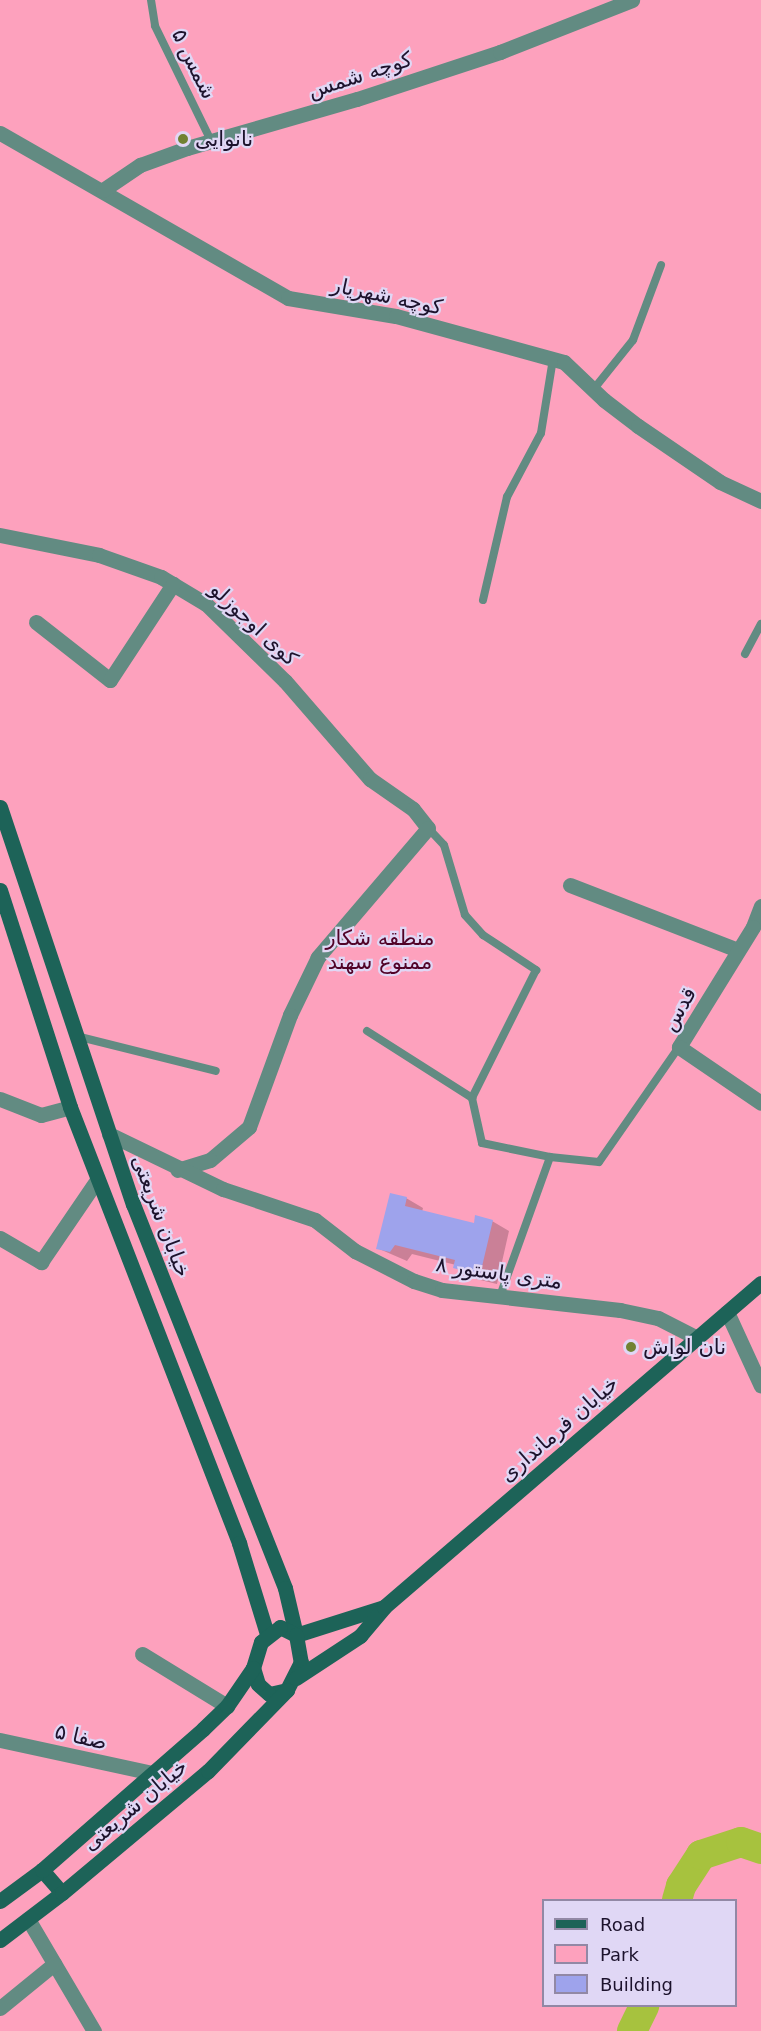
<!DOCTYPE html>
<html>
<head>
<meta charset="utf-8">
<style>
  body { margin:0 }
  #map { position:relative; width:761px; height:2031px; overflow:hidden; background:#e0d7f5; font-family:"DejaVu Sans",Vazirmatn,sans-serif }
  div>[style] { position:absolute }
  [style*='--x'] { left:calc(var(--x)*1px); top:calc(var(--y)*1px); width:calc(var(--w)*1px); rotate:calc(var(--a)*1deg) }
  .green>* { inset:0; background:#fda1bd }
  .shadow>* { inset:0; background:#0003 }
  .river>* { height:30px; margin:-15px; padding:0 15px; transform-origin:15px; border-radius:15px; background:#a7c23e }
  .building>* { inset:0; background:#9ea3ec }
  .lane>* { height:8px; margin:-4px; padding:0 4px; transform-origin:4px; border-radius:4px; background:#628b82 }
  .street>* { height:15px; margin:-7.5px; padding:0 7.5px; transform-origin:7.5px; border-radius:7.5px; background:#628b82 }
  .secondary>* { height:15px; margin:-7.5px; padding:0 7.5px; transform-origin:7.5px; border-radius:7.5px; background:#1d6358 }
  .dots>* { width:16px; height:16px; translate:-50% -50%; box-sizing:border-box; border:3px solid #e0d7f5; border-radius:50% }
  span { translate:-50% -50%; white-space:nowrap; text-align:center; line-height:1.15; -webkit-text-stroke:4.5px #e0d7f5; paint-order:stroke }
  .street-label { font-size:21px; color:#1c122c }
  .poi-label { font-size:21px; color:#1c122c }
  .left { translate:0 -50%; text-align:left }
  .park-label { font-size:21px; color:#510227 }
  .legend { position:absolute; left:542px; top:1899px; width:195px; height:108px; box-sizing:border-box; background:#e0d7f5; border:2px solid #9288a5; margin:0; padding:8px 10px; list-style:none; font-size:18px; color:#1c122c }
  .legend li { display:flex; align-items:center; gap:12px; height:30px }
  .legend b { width:30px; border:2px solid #9288a5 }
</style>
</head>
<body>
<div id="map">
  <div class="green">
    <i style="clip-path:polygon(evenodd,0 0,761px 0,761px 2031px,0 2031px,0 0,544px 1900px,736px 1900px,736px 2006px,544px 2006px,544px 1900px)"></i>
  </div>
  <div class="shadow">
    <i style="clip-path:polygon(406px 1198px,423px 1208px,422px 1212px,475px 1225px,492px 1221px,509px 1231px,497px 1284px,472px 1278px,456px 1265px,412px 1254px,407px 1261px,377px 1248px)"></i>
  </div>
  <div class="river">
    <i style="--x:677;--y:1900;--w:15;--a:-74"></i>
    <i style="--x:681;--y:1886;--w:37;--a:-57"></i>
    <i style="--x:701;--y:1855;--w:42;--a:-18"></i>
    <i style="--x:741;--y:1842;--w:21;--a:19"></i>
    <i style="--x:632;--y:2031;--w:28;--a:-64"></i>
  </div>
  <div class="building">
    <i style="clip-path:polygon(390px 1193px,407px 1197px,405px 1206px,474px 1223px,475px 1215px,493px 1220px,480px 1275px,453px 1268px,455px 1260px,395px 1245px,390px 1252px,376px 1249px)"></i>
  </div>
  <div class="lane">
    <i style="--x:151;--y:0;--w:26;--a:81"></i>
    <i style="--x:155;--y:26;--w:128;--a:64"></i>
    <i style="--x:593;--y:390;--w:64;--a:-51.3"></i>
    <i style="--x:633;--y:340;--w:80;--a:-69.5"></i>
    <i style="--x:483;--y:600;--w:106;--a:-76.9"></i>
    <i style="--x:507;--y:497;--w:72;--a:-62"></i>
    <i style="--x:541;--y:433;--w:75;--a:-80.8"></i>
    <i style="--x:745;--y:654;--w:34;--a:-62"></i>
    <i style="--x:428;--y:828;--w:23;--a:47"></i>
    <i style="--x:444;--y:845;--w:73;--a:73.3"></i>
    <i style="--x:465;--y:915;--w:27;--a:48"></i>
    <i style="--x:483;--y:935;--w:64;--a:33.4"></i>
    <i style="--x:536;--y:970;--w:143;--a:116.6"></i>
    <i style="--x:472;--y:1098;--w:46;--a:77.5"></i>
    <i style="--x:482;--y:1143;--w:69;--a:11.6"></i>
    <i style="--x:367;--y:1031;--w:125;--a:32.5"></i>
    <i style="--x:76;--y:1036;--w:144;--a:14"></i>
    <i style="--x:500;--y:1296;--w:148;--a:-70.2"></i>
    <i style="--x:550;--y:1157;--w:49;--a:5.8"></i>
    <i style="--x:599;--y:1162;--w:140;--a:-55.2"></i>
  </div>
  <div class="street">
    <i style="--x:0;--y:133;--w:332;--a:29.8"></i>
    <i style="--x:288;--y:298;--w:109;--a:9.5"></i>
    <i style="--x:396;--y:316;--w:174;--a:15.3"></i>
    <i style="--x:564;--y:362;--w:55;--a:43.5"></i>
    <i style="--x:604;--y:400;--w:43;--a:37.4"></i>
    <i style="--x:638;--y:426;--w:99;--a:34.3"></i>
    <i style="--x:720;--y:482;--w:45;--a:24.9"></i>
    <i style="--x:103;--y:190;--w:45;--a:-34"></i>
    <i style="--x:140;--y:165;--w:50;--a:-19.9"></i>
    <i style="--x:187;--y:148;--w:177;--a:-16.1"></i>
    <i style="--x:357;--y:99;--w:151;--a:-18.2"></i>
    <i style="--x:500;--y:52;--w:142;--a:-21.5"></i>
    <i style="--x:0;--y:535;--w:101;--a:11.4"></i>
    <i style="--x:99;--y:555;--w:66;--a:19.5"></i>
    <i style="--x:161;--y:577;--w:52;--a:31"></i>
    <i style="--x:206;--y:604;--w:110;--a:44.3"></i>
    <i style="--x:285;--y:681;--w:130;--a:49.1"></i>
    <i style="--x:370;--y:779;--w:52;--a:34.9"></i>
    <i style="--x:413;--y:809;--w:24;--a:52"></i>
    <i style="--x:428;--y:828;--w:170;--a:130.5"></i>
    <i style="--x:318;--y:957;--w:64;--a:115.8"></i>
    <i style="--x:290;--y:1015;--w:119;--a:110.1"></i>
    <i style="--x:249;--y:1127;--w:51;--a:139.8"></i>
    <i style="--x:210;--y:1160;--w:34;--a:163"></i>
    <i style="--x:36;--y:622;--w:94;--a:38.1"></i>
    <i style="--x:110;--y:680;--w:115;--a:-56.7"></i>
    <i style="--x:570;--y:885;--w:180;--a:21.2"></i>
    <i style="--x:761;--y:906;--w:22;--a:111"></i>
    <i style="--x:753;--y:927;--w:141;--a:121.7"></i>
    <i style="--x:679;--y:1047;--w:99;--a:34.3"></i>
    <i style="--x:0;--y:1099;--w:44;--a:21.3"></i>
    <i style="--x:41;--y:1115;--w:30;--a:-15"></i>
    <i style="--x:109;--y:1134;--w:127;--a:25.8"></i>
    <i style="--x:223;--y:1189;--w:97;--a:18.6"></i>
    <i style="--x:315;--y:1220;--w:51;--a:37.8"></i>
    <i style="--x:355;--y:1251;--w:66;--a:27"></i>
    <i style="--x:414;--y:1281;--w:29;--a:18"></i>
    <i style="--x:442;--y:1290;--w:179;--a:6.4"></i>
    <i style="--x:620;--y:1310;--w:39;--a:12"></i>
    <i style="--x:658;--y:1318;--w:44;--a:27.1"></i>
    <i style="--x:0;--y:1238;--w:48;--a:30.3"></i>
    <i style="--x:41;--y:1262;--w:99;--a:-55.7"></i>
    <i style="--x:727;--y:1312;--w:81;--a:65.3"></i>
    <i style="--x:142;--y:1654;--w:100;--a:31.5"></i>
    <i style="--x:0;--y:1740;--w:156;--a:12.2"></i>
    <i style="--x:28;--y:1919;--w:130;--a:59.5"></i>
    <i style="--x:0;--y:2008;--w:70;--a:-39.2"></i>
  </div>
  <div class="secondary">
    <i style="--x:0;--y:807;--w:419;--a:71.5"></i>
    <i style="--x:133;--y:1204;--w:413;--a:68.4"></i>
    <i style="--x:285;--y:1588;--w:48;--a:76.8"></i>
    <i style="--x:296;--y:1635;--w:92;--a:-17.7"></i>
    <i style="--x:0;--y:890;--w:228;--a:72.1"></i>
    <i style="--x:70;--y:1107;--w:468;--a:68.8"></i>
    <i style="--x:239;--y:1543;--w:95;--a:72.9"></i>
    <i style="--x:280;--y:1627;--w:18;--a:27"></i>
    <i style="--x:296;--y:1635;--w:27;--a:80"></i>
    <i style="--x:301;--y:1662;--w:31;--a:117"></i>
    <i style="--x:287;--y:1690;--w:18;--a:167"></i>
    <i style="--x:269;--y:1694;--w:15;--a:-138"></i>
    <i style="--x:258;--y:1684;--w:17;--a:-107"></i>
    <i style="--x:253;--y:1668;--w:27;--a:-73"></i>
    <i style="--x:261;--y:1642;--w:24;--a:-38"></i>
    <i style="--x:296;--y:1678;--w:77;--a:-33.3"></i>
    <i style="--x:360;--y:1636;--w:38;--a:-50"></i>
    <i style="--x:384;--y:1607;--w:497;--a:-40.7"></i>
    <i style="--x:42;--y:1870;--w:30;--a:49"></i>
    <i style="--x:0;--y:1901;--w:52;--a:-36.4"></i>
    <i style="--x:42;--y:1870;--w:214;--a:-41.2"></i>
    <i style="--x:203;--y:1729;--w:33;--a:-44"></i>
    <i style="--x:227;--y:1706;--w:46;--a:-55.6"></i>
    <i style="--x:0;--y:1940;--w:78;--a:-37.2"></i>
    <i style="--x:62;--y:1893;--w:190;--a:-39.9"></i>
    <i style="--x:208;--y:1771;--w:113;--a:-45.7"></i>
  </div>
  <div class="dots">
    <i style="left:183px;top:139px;background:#718232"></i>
    <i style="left:631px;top:1347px;background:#718232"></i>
  </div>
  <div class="street-label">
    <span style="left:194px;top:64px;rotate:64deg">شمس ۵</span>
    <span style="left:360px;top:75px;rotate:-18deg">کوچه شمس</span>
    <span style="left:387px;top:296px;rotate:12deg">کوچه شهریار</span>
    <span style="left:254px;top:624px;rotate:43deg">کوی اوجوزلو</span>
    <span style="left:679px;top:1009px;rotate:-60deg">قدس</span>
    <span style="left:161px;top:1216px;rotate:69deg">خیابان شریعتی</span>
    <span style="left:499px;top:1273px;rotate:8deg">۸ متری پاستور</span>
    <span style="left:559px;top:1429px;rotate:-41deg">خیابان فرمانداری</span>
    <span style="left:81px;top:1737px;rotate:13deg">صفا ۵</span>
    <span style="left:135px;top:1805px;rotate:-40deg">خیابان شریعتی</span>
  </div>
  <div class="poi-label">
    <span class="left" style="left:195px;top:139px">نانوایی</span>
    <span class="left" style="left:643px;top:1347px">نان لواش</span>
  </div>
  <div class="park-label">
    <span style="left:380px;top:950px">منطقه شکار<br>ممنوع سهند</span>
  </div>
  <ul class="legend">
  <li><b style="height:8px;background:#1d6358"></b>Road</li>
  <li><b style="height:16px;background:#fda1bd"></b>Park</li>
  <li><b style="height:16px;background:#9ea3ec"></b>Building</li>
  </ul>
</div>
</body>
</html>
